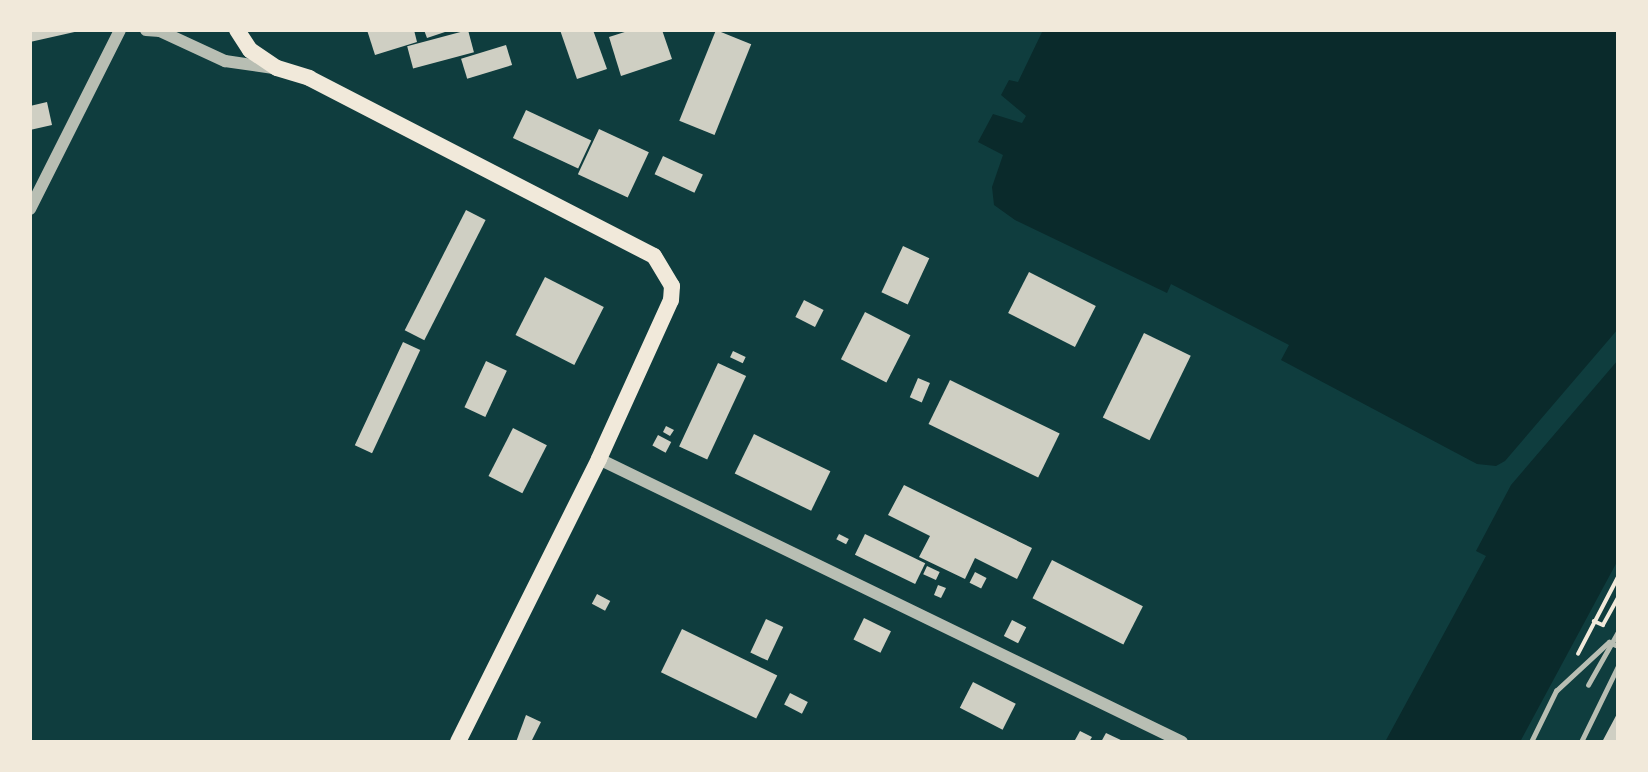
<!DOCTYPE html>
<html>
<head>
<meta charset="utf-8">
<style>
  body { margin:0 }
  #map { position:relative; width:1648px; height:772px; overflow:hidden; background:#0f3d3e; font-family:"Open Sans",sans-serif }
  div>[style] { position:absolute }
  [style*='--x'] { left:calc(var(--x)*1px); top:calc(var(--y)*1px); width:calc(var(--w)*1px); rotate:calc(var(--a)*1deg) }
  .water>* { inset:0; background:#0a2a2b }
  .building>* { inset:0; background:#cfcfc3; transform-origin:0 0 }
  .path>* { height:3.5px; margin:-1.75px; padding:0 1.75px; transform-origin:1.75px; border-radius:1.75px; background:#f1e9da }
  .service>* { height:4.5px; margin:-2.25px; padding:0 2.25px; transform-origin:2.25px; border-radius:2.25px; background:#b8beb3 }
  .tertiary>* { height:12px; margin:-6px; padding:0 6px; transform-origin:6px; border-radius:6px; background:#b8beb3 }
  .trunk>* { height:16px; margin:-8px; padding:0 8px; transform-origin:8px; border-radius:8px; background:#f1e9da }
  span { translate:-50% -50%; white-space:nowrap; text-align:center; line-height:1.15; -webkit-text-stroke:7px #f1e9da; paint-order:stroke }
  .frame { position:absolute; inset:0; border:32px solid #f1e9da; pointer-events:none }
</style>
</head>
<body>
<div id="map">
  <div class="water">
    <i style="clip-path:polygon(1043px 30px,1618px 30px,1618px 329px,1505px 461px,1496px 466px,1477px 464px,1281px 360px,1289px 345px,1171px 284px,1167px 293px,1015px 220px,994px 205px,992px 187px,1003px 155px,978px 142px,993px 114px,1022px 123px,1026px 116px,1001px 95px,1009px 80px,1018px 82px)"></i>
    <i style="clip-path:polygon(1618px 360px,1618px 560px,1520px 742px,1385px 742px,1486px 556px,1476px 551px,1511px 485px)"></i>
  </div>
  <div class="building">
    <i style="clip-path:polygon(30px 30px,79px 30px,79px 31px,30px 42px)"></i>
    <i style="clip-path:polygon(367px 30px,414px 30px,417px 42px,375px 55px)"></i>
    <i style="clip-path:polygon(424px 30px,451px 30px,427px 38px)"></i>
    <i style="left:468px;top:30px;width:23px;height:63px;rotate:75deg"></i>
    <i style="clip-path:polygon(560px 30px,593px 30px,607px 69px,577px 79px)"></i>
    <i style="clip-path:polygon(631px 30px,662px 30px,672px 59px,621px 76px,609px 37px)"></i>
    <i style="left:716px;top:30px;width:38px;height:98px;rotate:22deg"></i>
    <i style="left:506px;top:45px;width:21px;height:47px;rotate:73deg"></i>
    <i style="clip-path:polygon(47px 102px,52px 125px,30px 130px,30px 106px)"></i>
    <i style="left:526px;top:110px;width:72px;height:31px;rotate:25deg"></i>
    <i style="left:599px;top:129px;width:55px;height:50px;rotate:25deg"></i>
    <i style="left:663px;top:156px;width:44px;height:20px;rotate:25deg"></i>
    <i style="left:466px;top:210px;width:22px;height:135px;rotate:27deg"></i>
    <i style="left:903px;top:246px;width:29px;height:51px;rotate:25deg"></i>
    <i style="left:1029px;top:272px;width:75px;height:46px;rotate:27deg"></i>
    <i style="left:545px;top:277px;width:66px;height:65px;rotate:27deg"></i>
    <i style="left:804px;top:300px;width:22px;height:19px;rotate:27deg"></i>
    <i style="left:865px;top:312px;width:51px;height:53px;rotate:27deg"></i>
    <i style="left:1144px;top:333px;width:52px;height:94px;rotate:26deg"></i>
    <i style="left:403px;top:342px;width:19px;height:114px;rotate:25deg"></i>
    <i style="left:733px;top:351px;width:14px;height:7px;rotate:25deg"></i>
    <i style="left:486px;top:361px;width:23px;height:51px;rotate:25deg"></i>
    <i style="left:718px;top:363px;width:31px;height:92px;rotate:25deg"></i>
    <i style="left:918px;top:378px;width:13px;height:21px;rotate:23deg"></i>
    <i style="left:950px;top:380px;width:122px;height:49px;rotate:26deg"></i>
    <i style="clip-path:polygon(666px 426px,674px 430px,670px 436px,663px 432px)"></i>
    <i style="left:513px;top:428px;width:38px;height:54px;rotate:27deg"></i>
    <i style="left:754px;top:434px;width:85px;height:44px;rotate:26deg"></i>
    <i style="left:658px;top:435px;width:15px;height:12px;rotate:28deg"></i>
    <i style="clip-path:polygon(904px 485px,1032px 548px,1017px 579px,975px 558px,965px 579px,919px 557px,930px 536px,888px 515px)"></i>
    <i style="left:839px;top:534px;width:11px;height:6px;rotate:27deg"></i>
    <i style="left:865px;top:534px;width:67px;height:23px;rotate:26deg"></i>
    <i style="left:1052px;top:560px;width:102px;height:43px;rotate:27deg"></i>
    <i style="left:927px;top:566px;width:14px;height:9px;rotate:25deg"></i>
    <i style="left:975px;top:572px;width:13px;height:12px;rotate:27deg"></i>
    <i style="clip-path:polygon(938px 585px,946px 588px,941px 598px,934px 595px)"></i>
    <i style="left:597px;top:594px;width:15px;height:11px;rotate:28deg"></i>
    <i style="left:864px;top:618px;width:30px;height:24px;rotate:26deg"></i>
    <i style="left:766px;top:619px;width:19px;height:37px;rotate:25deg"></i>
    <i style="left:1012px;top:620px;width:16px;height:18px;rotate:27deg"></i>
    <i style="left:682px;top:629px;width:106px;height:48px;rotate:26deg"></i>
    <i style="left:973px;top:682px;width:48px;height:29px;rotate:27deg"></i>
    <i style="left:790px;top:693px;width:20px;height:13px;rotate:27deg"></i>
    <i style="clip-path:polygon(1618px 712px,1618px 742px,1602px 742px)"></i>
    <i style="clip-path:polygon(526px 715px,541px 722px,531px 742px,516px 742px)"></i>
    <i style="clip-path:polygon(1080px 731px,1092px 737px,1089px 742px,1075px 740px)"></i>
    <i style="clip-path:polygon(1106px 733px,1125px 742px,1101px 742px)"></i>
  </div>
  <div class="path">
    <i style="--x:1594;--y:621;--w:10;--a:24"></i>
    <i style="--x:1603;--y:625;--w:31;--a:-61"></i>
    <i style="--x:1578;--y:654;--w:87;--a:-62.5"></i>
  </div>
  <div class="service">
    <i style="--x:1588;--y:685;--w:61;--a:-60.5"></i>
    <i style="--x:1531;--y:742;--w:57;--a:-63.9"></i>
    <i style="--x:1556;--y:691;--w:72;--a:-42.8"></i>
    <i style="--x:1609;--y:642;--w:10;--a:24"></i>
    <i style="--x:1581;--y:742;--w:85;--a:-64"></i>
  </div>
  <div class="tertiary">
    <i style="--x:146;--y:30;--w:14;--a:4"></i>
    <i style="--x:160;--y:31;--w:72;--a:24.8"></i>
    <i style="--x:225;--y:61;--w:49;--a:8.3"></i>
    <i style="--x:30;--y:209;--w:200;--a:-63.3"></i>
    <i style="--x:599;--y:459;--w:648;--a:25.89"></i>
  </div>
  <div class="trunk">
    <i style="--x:237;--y:30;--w:24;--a:57"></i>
    <i style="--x:250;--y:50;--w:32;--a:34"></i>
    <i style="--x:277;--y:68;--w:34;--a:17"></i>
    <i style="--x:309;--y:78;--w:388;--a:27.3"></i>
    <i style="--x:654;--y:256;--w:35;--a:59"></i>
    <i style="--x:672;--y:286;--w:14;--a:94"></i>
    <i style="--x:671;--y:300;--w:175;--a:114.4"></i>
    <i style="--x:599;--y:459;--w:316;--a:116.5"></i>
  </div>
  <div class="frame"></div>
</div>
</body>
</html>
